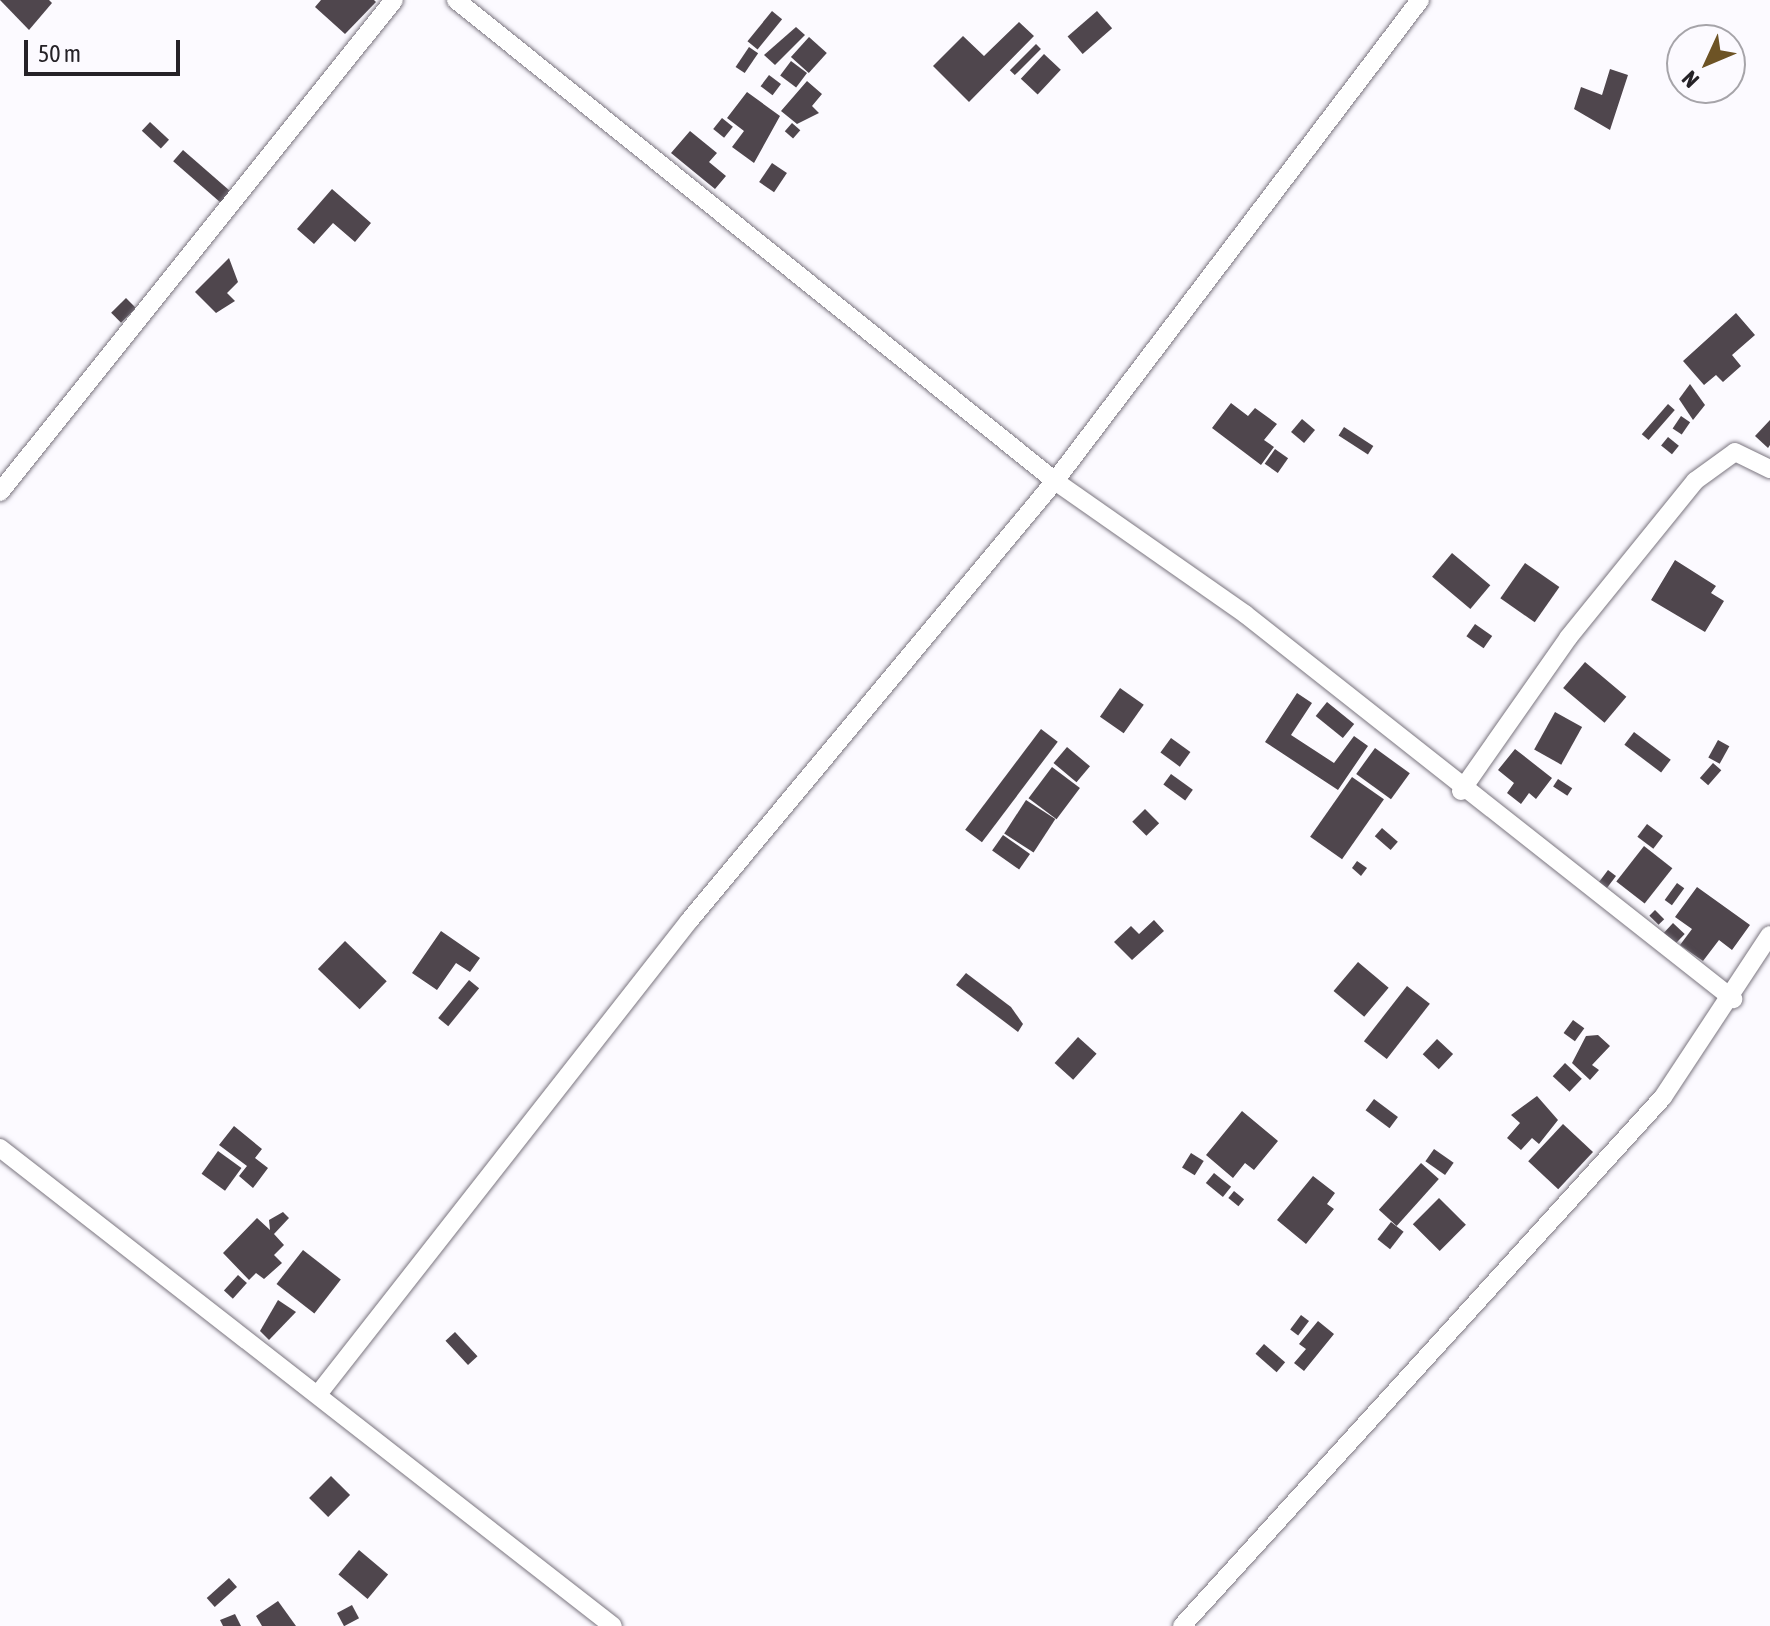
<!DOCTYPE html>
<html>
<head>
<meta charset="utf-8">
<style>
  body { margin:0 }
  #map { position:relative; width:1770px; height:1626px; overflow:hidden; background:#fcfaff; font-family:"Asap Condensed",sans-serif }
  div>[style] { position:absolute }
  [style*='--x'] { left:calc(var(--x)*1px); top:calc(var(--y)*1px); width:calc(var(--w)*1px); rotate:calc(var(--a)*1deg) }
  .building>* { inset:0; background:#4f464d; transform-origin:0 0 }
  .roads { filter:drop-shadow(0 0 2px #7b7680) drop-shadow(0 0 2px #7b7680) }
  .street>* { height:18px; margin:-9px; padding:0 9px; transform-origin:9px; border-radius:9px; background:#fff }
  span { translate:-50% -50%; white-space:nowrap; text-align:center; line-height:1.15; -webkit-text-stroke:8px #fcfaff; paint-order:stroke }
  .north { position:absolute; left:1666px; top:24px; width:80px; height:80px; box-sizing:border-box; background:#fcfaff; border:2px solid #a6a4a9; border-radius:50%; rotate:226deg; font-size:22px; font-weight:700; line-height:32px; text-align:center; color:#252227 }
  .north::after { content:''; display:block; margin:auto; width:28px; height:36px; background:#6d5325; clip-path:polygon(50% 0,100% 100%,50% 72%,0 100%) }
  .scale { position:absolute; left:24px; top:40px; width:156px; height:36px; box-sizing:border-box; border:4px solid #252227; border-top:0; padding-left:10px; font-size:24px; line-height:28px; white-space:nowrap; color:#252227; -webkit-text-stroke:6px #fcfaff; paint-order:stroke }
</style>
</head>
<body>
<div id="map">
  <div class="building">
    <i style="clip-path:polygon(0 0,49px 0,52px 3px,29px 30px)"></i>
    <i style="clip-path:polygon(321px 0,374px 0,376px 2px,345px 34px,315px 7px)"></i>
    <i style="left:772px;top:11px;width:13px;height:39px;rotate:39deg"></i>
    <i style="left:1097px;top:11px;width:23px;height:39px;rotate:49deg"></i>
    <i style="clip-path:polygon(1019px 22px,1034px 36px,969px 102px,933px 66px,963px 36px,984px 56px)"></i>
    <i style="clip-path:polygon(796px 27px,805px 35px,775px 65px,764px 55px)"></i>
    <i style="left:809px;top:37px;width:24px;height:27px;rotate:42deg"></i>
    <i style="left:1036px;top:44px;width:7px;height:37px;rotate:45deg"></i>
    <i style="left:749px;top:47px;width:11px;height:24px;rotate:34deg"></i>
    <i style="left:1044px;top:54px;width:23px;height:34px;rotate:43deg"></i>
    <i style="left:791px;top:61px;width:20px;height:18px;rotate:37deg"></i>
    <i style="clip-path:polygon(1610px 69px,1628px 75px,1610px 130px,1574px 109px,1581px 87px,1602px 95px)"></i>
    <i style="left:769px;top:75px;width:15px;height:14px;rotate:37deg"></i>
    <i style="clip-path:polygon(807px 81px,822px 94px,812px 106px,819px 113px,797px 124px,781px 111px)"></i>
    <i style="clip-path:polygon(747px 92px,780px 116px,754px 163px,732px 147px,744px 131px,727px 118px)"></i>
    <i style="left:722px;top:118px;width:14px;height:14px;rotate:39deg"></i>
    <i style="left:150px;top:122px;width:26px;height:12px;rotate:43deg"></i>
    <i style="left:792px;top:123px;width:11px;height:11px;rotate:41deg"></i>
    <i style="clip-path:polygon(690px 131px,717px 153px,709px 162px,726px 176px,715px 189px,671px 153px)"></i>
    <i style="left:183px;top:150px;width:65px;height:15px;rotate:41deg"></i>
    <i style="left:772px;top:163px;width:18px;height:23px;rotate:34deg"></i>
    <i style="clip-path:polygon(332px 189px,371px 223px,355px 242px,333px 223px,314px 244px,297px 229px)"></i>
    <i style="clip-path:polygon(229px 258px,238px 282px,227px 293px,235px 301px,216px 313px,195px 292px)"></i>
    <i style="left:126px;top:298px;width:14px;height:21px;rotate:45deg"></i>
    <i style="clip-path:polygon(1736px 313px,1755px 335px,1732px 355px,1741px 366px,1723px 382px,1716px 375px,1704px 385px,1683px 361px)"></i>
    <i style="clip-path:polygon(1690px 384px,1705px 405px,1693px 420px,1679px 399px)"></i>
    <i style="clip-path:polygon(1231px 403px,1248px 416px,1255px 408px,1277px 424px,1264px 440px,1274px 447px,1261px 465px,1212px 428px)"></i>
    <i style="left:1668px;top:404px;width:9px;height:40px;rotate:41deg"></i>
    <i style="left:1681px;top:416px;width:11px;height:15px;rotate:34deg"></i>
    <i style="left:1302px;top:419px;width:17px;height:17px;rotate:40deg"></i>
    <i style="clip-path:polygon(1770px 420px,1770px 445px,1768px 448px,1755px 436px)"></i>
    <i style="left:1344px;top:427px;width:35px;height:10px;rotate:33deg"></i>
    <i style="left:1668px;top:437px;width:14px;height:11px;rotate:39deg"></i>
    <i style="left:1275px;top:449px;width:16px;height:18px;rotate:35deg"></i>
    <i style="left:1452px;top:553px;width:50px;height:31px;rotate:40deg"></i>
    <i style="clip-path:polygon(1675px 560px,1716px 586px,1711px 593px,1724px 601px,1705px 632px,1651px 600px)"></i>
    <i style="left:1525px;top:563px;width:42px;height:43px;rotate:35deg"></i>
    <i style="left:1475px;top:624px;width:21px;height:15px;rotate:35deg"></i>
    <i style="left:1585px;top:662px;width:54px;height:34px;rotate:40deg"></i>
    <i style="left:1120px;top:688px;width:29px;height:35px;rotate:35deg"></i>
    <i style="clip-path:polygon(1297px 693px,1312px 703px,1291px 735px,1334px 763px,1354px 736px,1368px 746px,1338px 790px,1265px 742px)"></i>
    <i style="left:1327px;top:702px;width:35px;height:18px;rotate:39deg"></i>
    <i style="left:1555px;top:712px;width:31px;height:43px;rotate:29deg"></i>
    <i style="left:1041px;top:729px;width:21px;height:126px;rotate:37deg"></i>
    <i style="left:1634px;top:732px;width:46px;height:16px;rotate:37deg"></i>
    <i style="left:1171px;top:738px;width:24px;height:18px;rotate:36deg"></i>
    <i style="left:1718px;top:740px;width:13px;height:20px;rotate:29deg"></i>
    <i style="left:1067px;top:747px;width:30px;height:21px;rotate:40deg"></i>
    <i style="left:1375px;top:748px;width:43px;height:32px;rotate:36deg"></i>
    <i style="clip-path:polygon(1515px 749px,1552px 778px,1536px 799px,1529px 793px,1521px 804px,1507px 793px,1514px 783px,1498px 770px)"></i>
    <i style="left:1713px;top:763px;width:11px;height:20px;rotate:41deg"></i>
    <i style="left:1052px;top:767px;width:35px;height:39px;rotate:37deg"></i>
    <i style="left:1171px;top:774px;width:27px;height:13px;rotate:36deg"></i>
    <i style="left:1352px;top:777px;width:39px;height:73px;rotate:35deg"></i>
    <i style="left:1558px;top:779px;width:17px;height:9px;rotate:33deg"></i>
    <i style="left:1026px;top:800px;width:35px;height:40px;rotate:33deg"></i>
    <i style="left:1145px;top:809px;width:20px;height:18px;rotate:45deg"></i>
    <i style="left:1647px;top:824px;width:20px;height:16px;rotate:37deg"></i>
    <i style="left:1382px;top:828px;width:21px;height:11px;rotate:41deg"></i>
    <i style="left:1003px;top:835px;width:33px;height:19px;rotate:35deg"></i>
    <i style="left:1644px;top:846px;width:36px;height:45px;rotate:38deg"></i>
    <i style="clip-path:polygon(1357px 861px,1367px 868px,1361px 876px,1352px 868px)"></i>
    <i style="left:1608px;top:870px;width:10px;height:20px;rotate:37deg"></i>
    <i style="left:1677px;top:883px;width:9px;height:21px;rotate:36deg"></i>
    <i style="clip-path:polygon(1697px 887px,1750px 925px,1732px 950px,1719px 940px,1703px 961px,1680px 945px,1692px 929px,1675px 917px)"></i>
    <i style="left:1655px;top:910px;width:13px;height:8px;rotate:45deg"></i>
    <i style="clip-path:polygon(1154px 920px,1164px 931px,1132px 960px,1114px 942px,1131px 926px,1139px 934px)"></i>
    <i style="left:1673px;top:923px;width:16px;height:16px;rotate:43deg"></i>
    <i style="clip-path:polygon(441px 931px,480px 958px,470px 972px,456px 963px,437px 990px,412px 973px)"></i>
    <i style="left:345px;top:941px;width:58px;height:39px;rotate:44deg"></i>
    <i style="left:1358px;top:962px;width:40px;height:38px;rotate:40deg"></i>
    <i style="clip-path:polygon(966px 973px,1011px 1007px,1023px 1024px,1018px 1032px,956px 985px)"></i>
    <i style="left:469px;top:980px;width:13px;height:49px;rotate:39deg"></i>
    <i style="left:1407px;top:986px;width:29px;height:70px;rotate:38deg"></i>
    <i style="left:1573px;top:1020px;width:14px;height:16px;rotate:36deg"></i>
    <i style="clip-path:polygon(1598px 1035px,1610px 1046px,1592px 1065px,1599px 1070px,1590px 1080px,1572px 1063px,1586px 1036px)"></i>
    <i style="left:1078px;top:1037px;width:25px;height:35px;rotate:42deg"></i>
    <i style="left:1437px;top:1039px;width:22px;height:21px;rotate:43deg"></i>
    <i style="left:1565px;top:1063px;width:23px;height:18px;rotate:43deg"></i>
    <i style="clip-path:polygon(1537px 1096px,1558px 1120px,1539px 1144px,1532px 1138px,1521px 1150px,1507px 1138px,1520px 1123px,1511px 1115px)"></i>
    <i style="left:1374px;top:1099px;width:30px;height:14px;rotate:37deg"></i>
    <i style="clip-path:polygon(1242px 1111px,1278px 1141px,1254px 1170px,1245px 1163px,1233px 1178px,1206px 1155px)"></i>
    <i style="left:1563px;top:1124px;width:41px;height:51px;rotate:43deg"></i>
    <i style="clip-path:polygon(234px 1126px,262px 1149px,255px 1158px,268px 1168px,253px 1188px,239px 1176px,247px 1166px,219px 1145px)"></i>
    <i style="left:1434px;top:1149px;width:24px;height:15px;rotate:35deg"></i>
    <i style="left:218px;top:1151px;width:29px;height:28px;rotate:36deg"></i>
    <i style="left:1191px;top:1153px;width:15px;height:17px;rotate:32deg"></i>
    <i style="left:1421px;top:1163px;width:24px;height:63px;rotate:42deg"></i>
    <i style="left:1214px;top:1173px;width:22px;height:13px;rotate:39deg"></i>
    <i style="clip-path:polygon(1313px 1176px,1335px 1193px,1327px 1204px,1334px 1209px,1306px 1244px,1277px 1220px)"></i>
    <i style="left:1234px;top:1191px;width:13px;height:9px;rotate:39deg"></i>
    <i style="left:1439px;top:1198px;width:38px;height:37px;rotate:45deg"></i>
    <i style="clip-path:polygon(283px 1212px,289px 1218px,274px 1234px,284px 1245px,274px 1255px,282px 1263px,264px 1279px,256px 1273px,249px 1280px,223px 1253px,257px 1218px,270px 1230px,269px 1220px)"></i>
    <i style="left:1391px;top:1222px;width:16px;height:22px;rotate:38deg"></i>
    <i style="left:303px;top:1250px;width:48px;height:43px;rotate:38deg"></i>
    <i style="left:238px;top:1275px;width:12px;height:21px;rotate:42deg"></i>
    <i style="clip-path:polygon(278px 1300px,296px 1312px,269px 1340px,260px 1331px)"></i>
    <i style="left:1301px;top:1315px;width:10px;height:18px;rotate:37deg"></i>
    <i style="clip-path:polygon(1318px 1321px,1334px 1334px,1304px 1371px,1294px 1363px,1306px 1349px,1299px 1344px)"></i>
    <i style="left:455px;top:1332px;width:33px;height:13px;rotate:47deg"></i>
    <i style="left:1264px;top:1344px;width:28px;height:13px;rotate:41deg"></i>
    <i style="left:331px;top:1476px;width:27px;height:31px;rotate:45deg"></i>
    <i style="left:359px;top:1550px;width:38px;height:32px;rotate:40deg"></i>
    <i style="left:229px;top:1578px;width:12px;height:30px;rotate:48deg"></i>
    <i style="clip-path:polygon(278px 1601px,296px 1626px,262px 1626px,256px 1616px)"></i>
    <i style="left:352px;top:1605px;width:15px;height:17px;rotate:62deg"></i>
    <i style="clip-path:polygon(235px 1614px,241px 1626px,223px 1626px,220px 1620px)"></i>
  </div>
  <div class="roads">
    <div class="street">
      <i style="--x:456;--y:0;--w:768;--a:38.76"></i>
      <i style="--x:1055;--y:481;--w:232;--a:35"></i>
      <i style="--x:1245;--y:614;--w:622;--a:38.27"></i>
      <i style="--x:0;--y:492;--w:630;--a:-51.31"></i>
      <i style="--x:1461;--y:791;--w:187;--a:-55"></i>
      <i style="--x:1568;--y:638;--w:202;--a:-51"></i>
      <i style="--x:1695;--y:481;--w:49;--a:-35.9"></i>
      <i style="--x:1735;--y:452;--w:39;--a:26"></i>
      <i style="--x:0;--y:1148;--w:777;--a:37.95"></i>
      <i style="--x:319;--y:1393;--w:600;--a:-51.91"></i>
      <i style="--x:689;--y:921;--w:572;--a:-50.25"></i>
      <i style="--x:1055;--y:481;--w:604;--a:-52.81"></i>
      <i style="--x:1182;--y:1626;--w:715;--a:-47.72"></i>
      <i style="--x:1663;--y:1097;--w:194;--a:-56.6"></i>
    </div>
  </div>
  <div class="north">N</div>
  <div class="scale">50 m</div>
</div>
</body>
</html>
